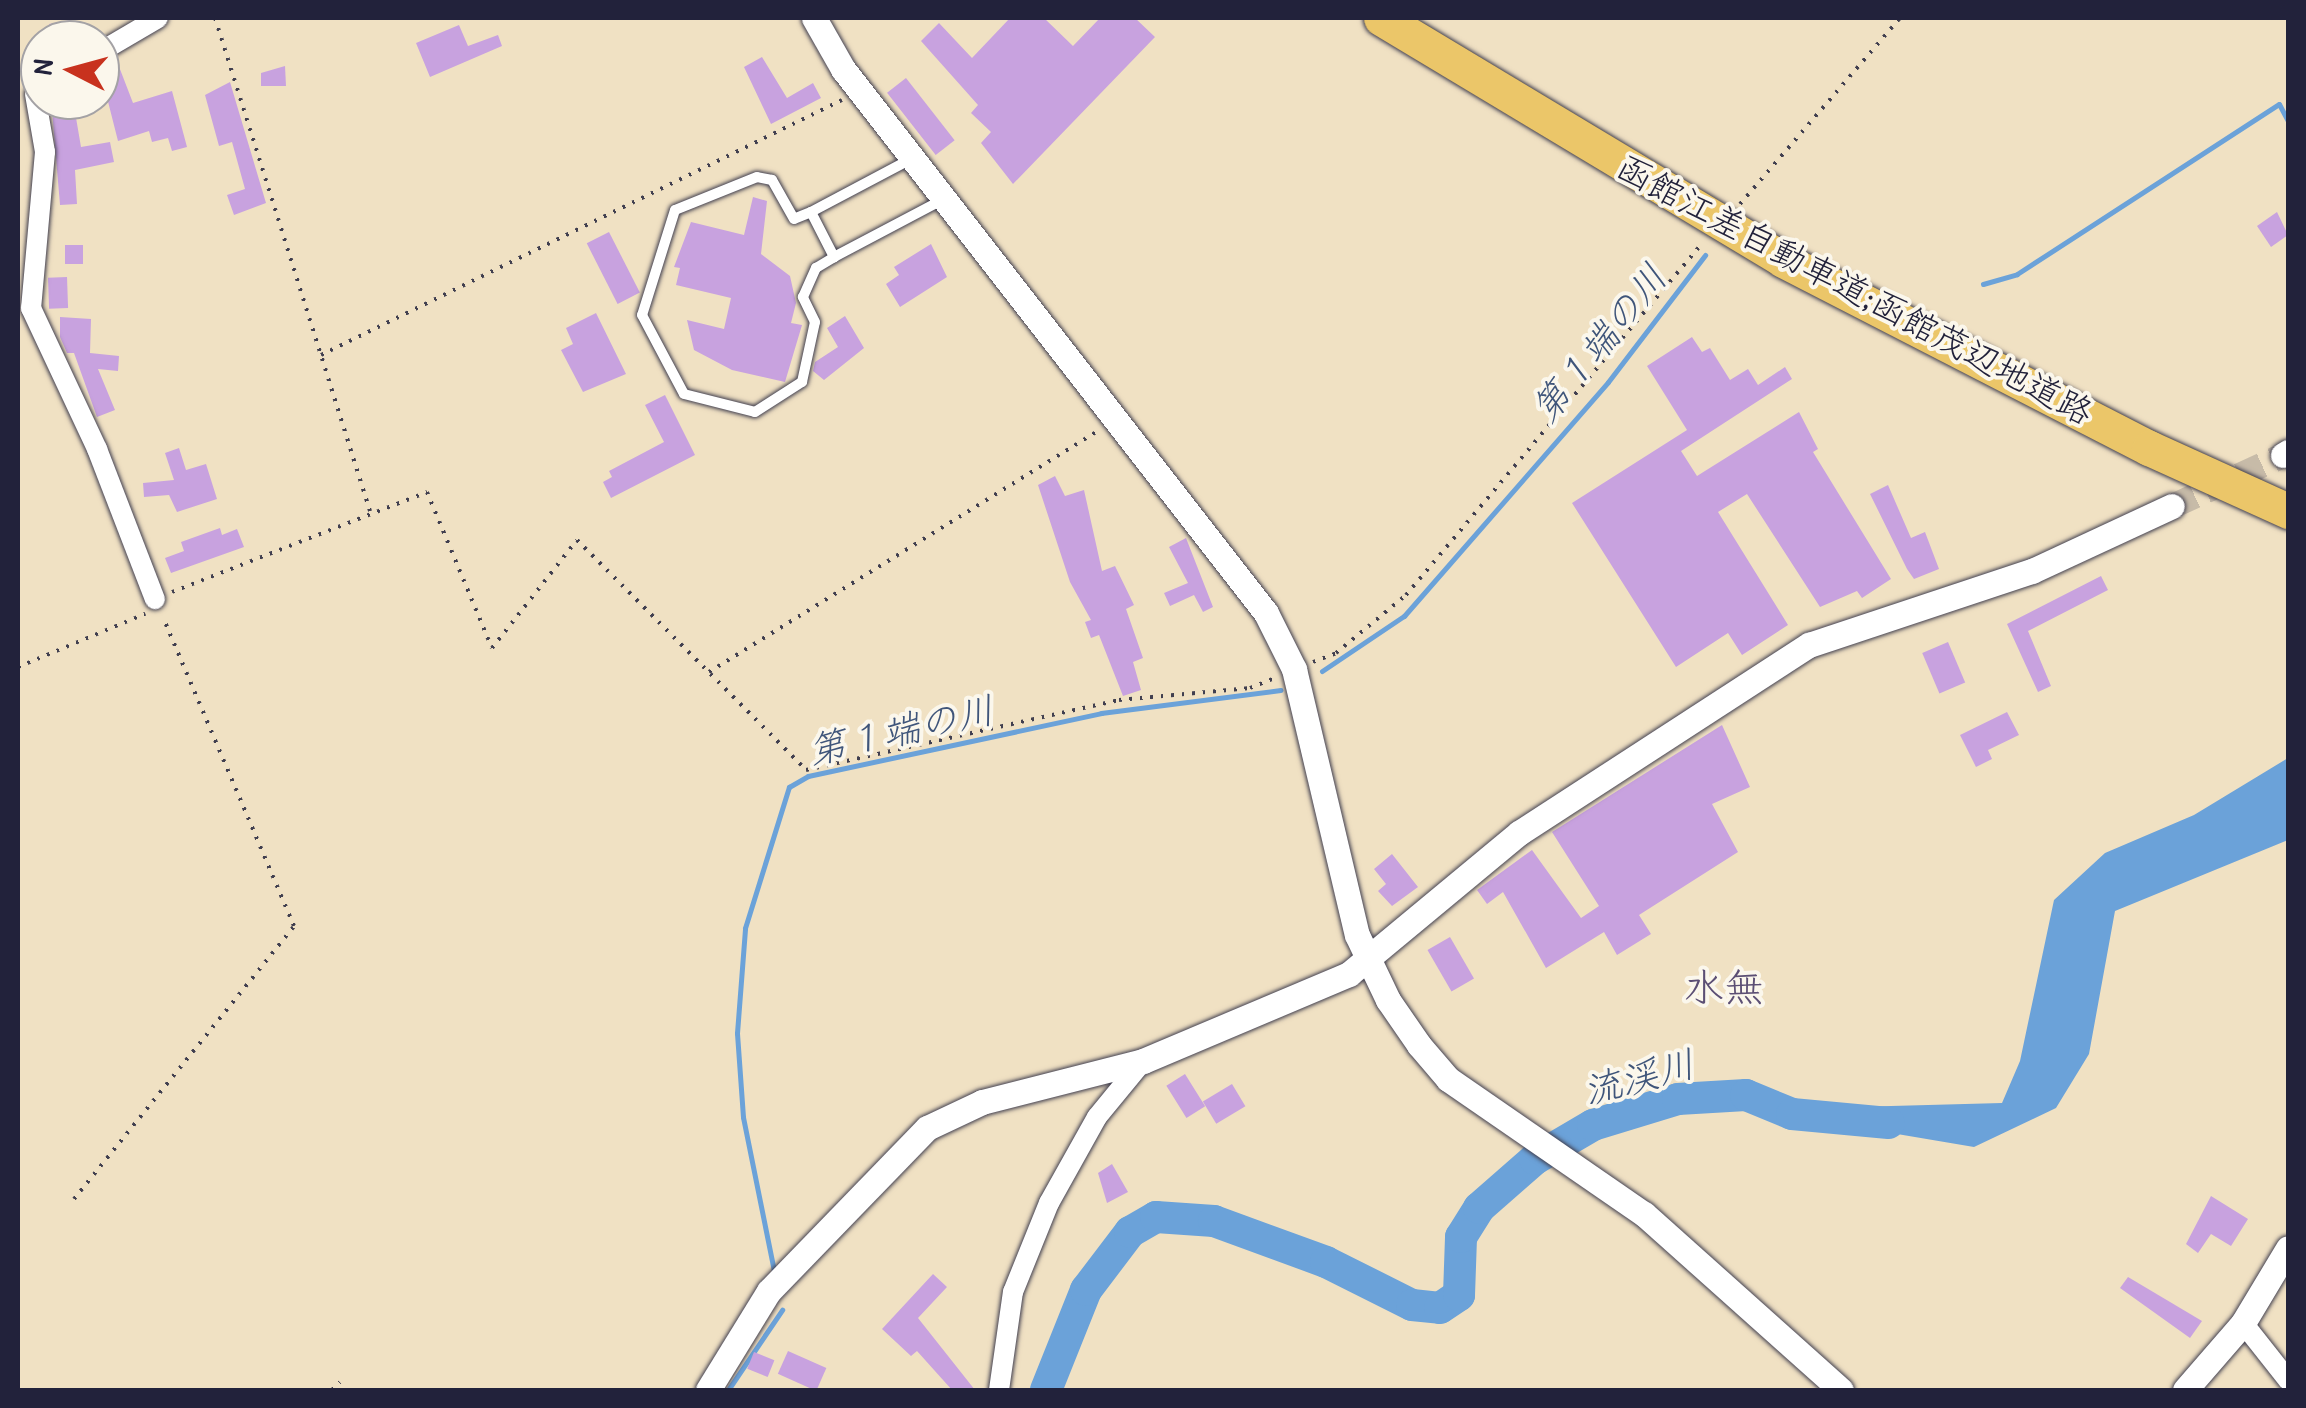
<!DOCTYPE html>
<html>
<head>
<meta charset="utf-8">
<style>
  body { margin:0 }
  #map { position:relative; width:2306px; height:1408px; overflow:hidden; background:#f0e1c3; font-family:"Patrick Hand","Klee One",sans-serif }
  div>[style] { position:absolute }
  [style*='--x'] { left:calc(var(--x)*1px); top:calc(var(--y)*1px); width:calc(var(--w)*1px); rotate:calc(var(--a)*1deg) }
  .water>* { inset:0; background:#6ba2d9 }
  .stream>* { height:5px; margin:-2.5px; padding:0 2.5px; transform-origin:2.5px; border-radius:2.5px; background:#6ba2d9 }
  .river>* { height:32px; margin:-16px; padding:0 16px; transform-origin:16px; border-radius:16px; background:#6ba2d9 }
  .building>* { inset:0; background:#c8a2df; transform-origin:0 0 }
  .tertiary-tunnel>* { height:25px; margin-top:-12.5px; transform-origin:0; background:repeating-linear-gradient(90deg,#c7bba8 0 25px,transparent 0 37px) }
  .path>* { height:4px; margin-top:-2px; transform-origin:0; background:repeating-linear-gradient(90deg,#413f4f 0 2.5px,transparent 0 10.5px) }
  .roads { filter:drop-shadow(0 0 2px #413f4f) drop-shadow(0 0 2px #413f4f) }
  .service>* { height:10px; margin:-5px; padding:0 5px; transform-origin:5px; border-radius:5px; background:#fff }
  .minor>* { height:20px; margin:-10px; padding:0 10px; transform-origin:10px; border-radius:10px; background:#fff }
  .tertiary>* { height:25px; margin:-12.5px; padding:0 12.5px; transform-origin:12.5px; border-radius:12.5px; background:#fff }
  .motorway>* { height:35px; margin:-17.5px; padding:0 17.5px; transform-origin:17.5px; border-radius:17.5px; background:#ebc669 }
  span { translate:-50% -50%; white-space:nowrap; text-align:center; line-height:1.15; -webkit-text-stroke:8px #fbf7ec; paint-order:stroke }
  .street-label { font-size:35px; color:#22223b }
  .water-label { font-size:38px; color:#3f557a; font-style:italic }
  .quarter-label { font-size:40px; color:#5c4f74 }
  .frame { position:absolute; inset:0; border:20px solid #22223b; pointer-events:none }
  .north { position:absolute; left:20px; top:20px; width:100px; height:100px; box-sizing:border-box; background:#fbf7ec; border:2px solid #a4a2a5; border-radius:50%; rotate:276deg; font-size:28px; font-weight:700; line-height:40px; text-align:center; color:#22223b }
  .north::after { content:''; display:block; margin:auto; width:35px; height:45px; background:#c8321e; clip-path:polygon(50% 0,100% 100%,50% 72%,0 100%) }
</style>
</head>
<body>
<div id="map">
  <div class="water">
    <i style="clip-path:polygon(2288px 758px,2288px 840px,2115px 911px,2089px 1054px,2056px 1108px,1974px 1147px,1838px 1124px,1854px 1107px,2002px 1103px,2020px 1061px,2054px 900px,2105px 853px,2194px 815px)"></i>
  </div>
  <div class="stream">
    <i style="--x:1983;--y:284;--w:35;--a:-16"></i>
    <i style="--x:2017;--y:274;--w:312;--a:-33"></i>
    <i style="--x:2279;--y:104;--w:19;--a:62"></i>
    <i style="--x:1322;--y:671;--w:99;--a:-33.9"></i>
    <i style="--x:1404;--y:616;--w:310;--a:-48.9"></i>
    <i style="--x:1608;--y:382;--w:160;--a:-52.6"></i>
    <i style="--x:774;--y:1271;--w:157;--a:-101.4"></i>
    <i style="--x:743;--y:1117;--w:84;--a:-94.1"></i>
    <i style="--x:737;--y:1033;--w:105;--a:-85.6"></i>
    <i style="--x:745;--y:928;--w:148;--a:-72.7"></i>
    <i style="--x:789;--y:787;--w:22;--a:-30"></i>
    <i style="--x:808;--y:776;--w:300;--a:-12.1"></i>
    <i style="--x:1101;--y:713;--w:181;--a:-7.3"></i>
    <i style="--x:728;--y:1390;--w:97;--a:-56"></i>
  </div>
  <div class="river">
    <i style="--x:1046;--y:1390;--w:108;--a:-68.2"></i>
    <i style="--x:1086;--y:1290;--w:73;--a:-52.8"></i>
    <i style="--x:1130;--y:1232;--w:30;--a:-30"></i>
    <i style="--x:1156;--y:1217;--w:58;--a:3.9"></i>
    <i style="--x:1214;--y:1221;--w:119;--a:20.1"></i>
    <i style="--x:1326;--y:1262;--w:96;--a:26.6"></i>
    <i style="--x:1412;--y:1305;--w:28;--a:6"></i>
    <i style="--x:1440;--y:1308;--w:23;--a:-34"></i>
    <i style="--x:1459;--y:1295;--w:58;--a:-88"></i>
    <i style="--x:1461;--y:1237;--w:34;--a:-58"></i>
    <i style="--x:1479;--y:1208;--w:74;--a:-41.2"></i>
    <i style="--x:1535;--y:1159;--w:67;--a:-30.4"></i>
    <i style="--x:1593;--y:1125;--w:89;--a:-17"></i>
    <i style="--x:1678;--y:1099;--w:68;--a:-3.4"></i>
    <i style="--x:1746;--y:1095;--w:50;--a:22.4"></i>
    <i style="--x:1792;--y:1114;--w:97;--a:5.3"></i>
  </div>
  <div class="building">
    <i style="clip-path:polygon(1010px 18px,1044px 18px,1073px 46px,1100px 18px,1135px 18px,1155px 37px,1013px 184px,981px 143px,991px 132px,971px 113px,978px 105px,921px 41px,939px 23px,972px 58px)"></i>
    <i style="clip-path:polygon(71px 20px,75px 40px,52px 40px,49px 24px)"></i>
    <i style="clip-path:polygon(459px 25px,468px 46px,498px 35px,502px 46px,430px 77px,416px 43px)"></i>
    <i style="clip-path:polygon(762px 57px,787px 98px,813px 83px,821px 98px,771px 124px,744px 67px)"></i>
    <i style="clip-path:polygon(118px 64px,133px 103px,172px 91px,187px 147px,172px 151px,168px 138px,152px 142px,149px 131px,118px 141px,100px 70px)"></i>
    <i style="clip-path:polygon(285px 66px,286px 86px,261px 86px,261px 73px)"></i>
    <i style="left:906px;top:78px;width:79px;height:24px;rotate:52deg"></i>
    <i style="clip-path:polygon(230px 82px,266px 203px,234px 215px,227px 195px,245px 189px,232px 142px,219px 146px,205px 95px)"></i>
    <i style="clip-path:polygon(74px 106px,81px 147px,110px 142px,114px 162px,75px 170px,77px 204px,60px 205px,52px 110px)"></i>
    <i style="clip-path:polygon(753px 197px,767px 201px,761px 254px,790px 276px,796px 303px,791px 323px,802px 325px,785px 382px,732px 370px,694px 350px,687px 320px,724px 329px,731px 298px,676px 285px,680px 268px,674px 267px,691px 222px,744px 235px)"></i>
    <i style="clip-path:polygon(2277px 212px,2288px 235px,2271px 247px,2257px 226px)"></i>
    <i style="left:609px;top:232px;width:68px;height:25px;rotate:63deg"></i>
    <i style="clip-path:polygon(931px 244px,947px 277px,900px 307px,886px 284px,899px 275px,894px 267px)"></i>
    <i style="left:65px;top:245px;width:18px;height:19px"></i>
    <i style="left:67px;top:277px;width:31px;height:19px;rotate:88deg"></i>
    <i style="clip-path:polygon(596px 313px,626px 374px,583px 392px,561px 350px,573px 344px,566px 328px)"></i>
    <i style="clip-path:polygon(845px 316px,864px 348px,824px 380px,813px 371px,815px 362px,838px 347px,827px 328px)"></i>
    <i style="clip-path:polygon(60px 317px,91px 319px,90px 353px,119px 356px,118px 371px,98px 369px,115px 410px,97px 417px,74px 353px,67px 353px,60px 337px)"></i>
    <i style="clip-path:polygon(1692px 337px,1702px 352px,1710px 348px,1730px 380px,1748px 369px,1758px 385px,1785px 367px,1792px 379px,1681px 451px,1697px 476px,1799px 412px,1818px 449px,1813px 452px,1891px 579px,1862px 598px,1857px 591px,1820px 607px,1747px 494px,1718px 512px,1788px 625px,1742px 655px,1728px 633px,1676px 667px,1572px 503px,1687px 430px,1647px 366px)"></i>
    <i style="clip-path:polygon(665px 395px,695px 455px,611px 498px,603px 482px,612px 477px,609px 471px,664px 442px,645px 405px)"></i>
    <i style="clip-path:polygon(179px 448px,186px 470px,206px 464px,217px 499px,177px 512px,169px 495px,144px 497px,143px 483px,174px 480px,165px 453px)"></i>
    <i style="clip-path:polygon(1055px 476px,1065px 496px,1084px 490px,1102px 571px,1115px 566px,1134px 605px,1126px 609px,1143px 658px,1133px 662px,1141px 690px,1123px 696px,1099px 635px,1091px 638px,1085px 622px,1091px 620px,1070px 582px,1038px 485px)"></i>
    <i style="clip-path:polygon(1888px 485px,1911px 538px,1925px 532px,1939px 569px,1914px 579px,1907px 569px,1870px 494px)"></i>
    <i style="clip-path:polygon(220px 528px,222px 535px,237px 529px,244px 547px,171px 573px,165px 558px,184px 551px,181px 542px)"></i>
    <i style="clip-path:polygon(1186px 538px,1213px 607px,1203px 612px,1194px 595px,1170px 606px,1164px 593px,1188px 583px,1169px 547px)"></i>
    <i style="clip-path:polygon(2101px 576px,2108px 590px,2028px 631px,2051px 686px,2038px 692px,2007px 624px)"></i>
    <i style="left:1948px;top:642px;width:44px;height:28px;rotate:67deg"></i>
    <i style="clip-path:polygon(2007px 712px,2019px 735px,1988px 750px,1992px 759px,1976px 767px,1960px 735px)"></i>
    <i style="clip-path:polygon(1722px 725px,1750px 787px,1712px 804px,1738px 852px,1639px 915px,1651px 934px,1617px 955px,1604px 932px,1546px 968px,1503px 892px,1487px 904px,1477px 890px,1532px 850px,1581px 918px,1599px 906px,1552px 832px)"></i>
    <i style="clip-path:polygon(1392px 854px,1418px 887px,1392px 906px,1378px 891px,1386px 884px,1374px 869px)"></i>
    <i style="left:1450px;top:937px;width:48px;height:26px;rotate:60deg"></i>
    <i style="left:1185px;top:1074px;width:38px;height:22px;rotate:58deg"></i>
    <i style="left:1232px;top:1084px;width:26px;height:34px;rotate:59deg"></i>
    <i style="clip-path:polygon(1112px 1164px,1128px 1192px,1107px 1203px,1098px 1173px)"></i>
    <i style="clip-path:polygon(2211px 1196px,2248px 1219px,2231px 1246px,2211px 1234px,2198px 1253px,2186px 1244px)"></i>
    <i style="clip-path:polygon(933px 1274px,947px 1287px,918px 1318px,975px 1390px,952px 1390px,917px 1351px,911px 1356px,882px 1329px)"></i>
    <i style="clip-path:polygon(2128px 1277px,2202px 1321px,2190px 1338px,2120px 1288px)"></i>
    <i style="left:788px;top:1351px;width:42px;height:25px;rotate:24deg"></i>
    <i style="left:754px;top:1352px;width:22px;height:18px;rotate:22deg"></i>
  </div>
  <div class="tertiary-tunnel">
    <i style="--x:2172;--y:506;--w:122;--a:-24.7"></i>
  </div>
  <div class="path">
    <i style="--x:215;--y:18;--w:517;--a:72.55"></i>
    <i style="--x:1740;--y:204;--w:245;--a:-49.3"></i>
    <i style="--x:321;--y:355;--w:580;--a:-26.08"></i>
    <i style="--x:172;--y:592;--w:274;--a:-21.4"></i>
    <i style="--x:427;--y:492;--w:169;--a:67.4"></i>
    <i style="--x:492;--y:648;--w:137;--a:-51.8"></i>
    <i style="--x:577;--y:540;--w:325;--a:45.1"></i>
    <i style="--x:806;--y:770;--w:321;--a:-12.6"></i>
    <i style="--x:1119;--y:700;--w:132;--a:-5.2"></i>
    <i style="--x:1250;--y:688;--w:29;--a:-22"></i>
    <i style="--x:1313;--y:662;--w:25;--a:-21"></i>
    <i style="--x:1336;--y:653;--w:91;--a:-39.6"></i>
    <i style="--x:1406;--y:595;--w:460;--a:-49.9"></i>
    <i style="--x:18;--y:667;--w:138;--a:-22.7"></i>
    <i style="--x:709;--y:672;--w:460;--a:-31.8"></i>
    <i style="--x:74;--y:1199;--w:351;--a:-51.1"></i>
    <i style="--x:294;--y:926;--w:335;--a:-113"></i>
    <i style="--x:332;--y:1390;--w:11;--a:-45"></i>
  </div>
  <div class="roads">
    <div class="service">
      <i style="--x:911;--y:159;--w:113;--a:152.1"></i>
      <i style="--x:811;--y:212;--w:51;--a:62.9"></i>
      <i style="--x:834;--y:257;--w:124;--a:-27.8"></i>
      <i style="--x:811;--y:212;--w:18;--a:158"></i>
      <i style="--x:794;--y:219;--w:45;--a:-119.4"></i>
      <i style="--x:772;--y:180;--w:15;--a:-169"></i>
      <i style="--x:757;--y:177;--w:88;--a:158.1"></i>
      <i style="--x:675;--y:210;--w:110;--a:107.4"></i>
      <i style="--x:642;--y:315;--w:89;--a:62"></i>
      <i style="--x:684;--y:394;--w:73;--a:14.2"></i>
      <i style="--x:755;--y:412;--w:56;--a:-32.6"></i>
      <i style="--x:802;--y:382;--w:61;--a:-77.8"></i>
      <i style="--x:815;--y:322;--w:28;--a:-116"></i>
      <i style="--x:803;--y:297;--w:32;--a:-66"></i>
      <i style="--x:816;--y:268;--w:21;--a:-31"></i>
    </div>
    <div class="minor">
      <i style="--x:100;--y:52;--w:67;--a:-30.4"></i>
      <i style="--x:35;--y:94;--w:59;--a:80.2"></i>
      <i style="--x:45;--y:152;--w:157;--a:95.1"></i>
      <i style="--x:31;--y:308;--w:156;--a:64.9"></i>
      <i style="--x:97;--y:449;--w:161;--a:68.9"></i>
      <i style="--x:2243;--y:1323;--w:73;--a:51.7"></i>
      <i style="--x:999;--y:1390;--w:99;--a:-81.9"></i>
      <i style="--x:1013;--y:1292;--w:96;--a:-68"></i>
      <i style="--x:1049;--y:1203;--w:98;--a:-60.8"></i>
      <i style="--x:1097;--y:1117;--w:72;--a:-50.6"></i>
    </div>
    <div class="tertiary">
      <i style="--x:814;--y:18;--w:59;--a:60.4"></i>
      <i style="--x:843;--y:69;--w:689;--a:52.13"></i>
      <i style="--x:1266;--y:613;--w:63;--a:63.4"></i>
      <i style="--x:1294;--y:669;--w:273;--a:76.7"></i>
      <i style="--x:1357;--y:935;--w:72;--a:64.5"></i>
      <i style="--x:1388;--y:1000;--w:55;--a:55.4"></i>
      <i style="--x:1419;--y:1045;--w:45;--a:49.5"></i>
      <i style="--x:1448;--y:1079;--w:238;--a:34.6"></i>
      <i style="--x:1644;--y:1214;--w:264;--a:41.8"></i>
      <i style="--x:2283;--y:455;--w:6;--a:-31"></i>
      <i style="--x:708;--y:1390;--w:116;--a:-58.4"></i>
      <i style="--x:769;--y:1291;--w:227;--a:-45.9"></i>
      <i style="--x:927;--y:1128;--w:61;--a:-25.3"></i>
      <i style="--x:982;--y:1102;--w:166;--a:-14.3"></i>
      <i style="--x:1143;--y:1061;--w:224;--a:-22.9"></i>
      <i style="--x:1349;--y:974;--w:221;--a:-39.7"></i>
      <i style="--x:1519;--y:833;--w:346;--a:-33"></i>
      <i style="--x:1809;--y:645;--w:235;--a:-18.4"></i>
      <i style="--x:2032;--y:571;--w:154;--a:-24.9"></i>
      <i style="--x:2185;--y:1390;--w:89;--a:-49.1"></i>
      <i style="--x:2243;--y:1323;--w:87;--a:-59"></i>
    </div>
    <div class="motorway">
      <i style="--x:1381;--y:18;--w:469;--a:31"></i>
      <i style="--x:1783;--y:260;--w:411;--a:27.2"></i>
      <i style="--x:2149;--y:448;--w:153;--a:24.4"></i>
    </div>
  </div>
  <div class="street-label">
    <span style="left:1855px;top:290px;rotate:28deg">函館江差自動車道;函館茂辺地道路</span>
  </div>
  <div class="water-label">
    <span style="left:1599px;top:343px;rotate:-51deg">第１端の川</span>
    <span style="left:901px;top:730px;rotate:-13deg">第１端の川</span>
    <span style="left:1639px;top:1077px;rotate:-15deg">流渓川</span>
  </div>
  <div class="quarter-label">
    <span style="left:1724px;top:986px">水無</span>
  </div>
  <div class="frame"></div>
  <div class="north">N</div>
</div>
</body>
</html>
